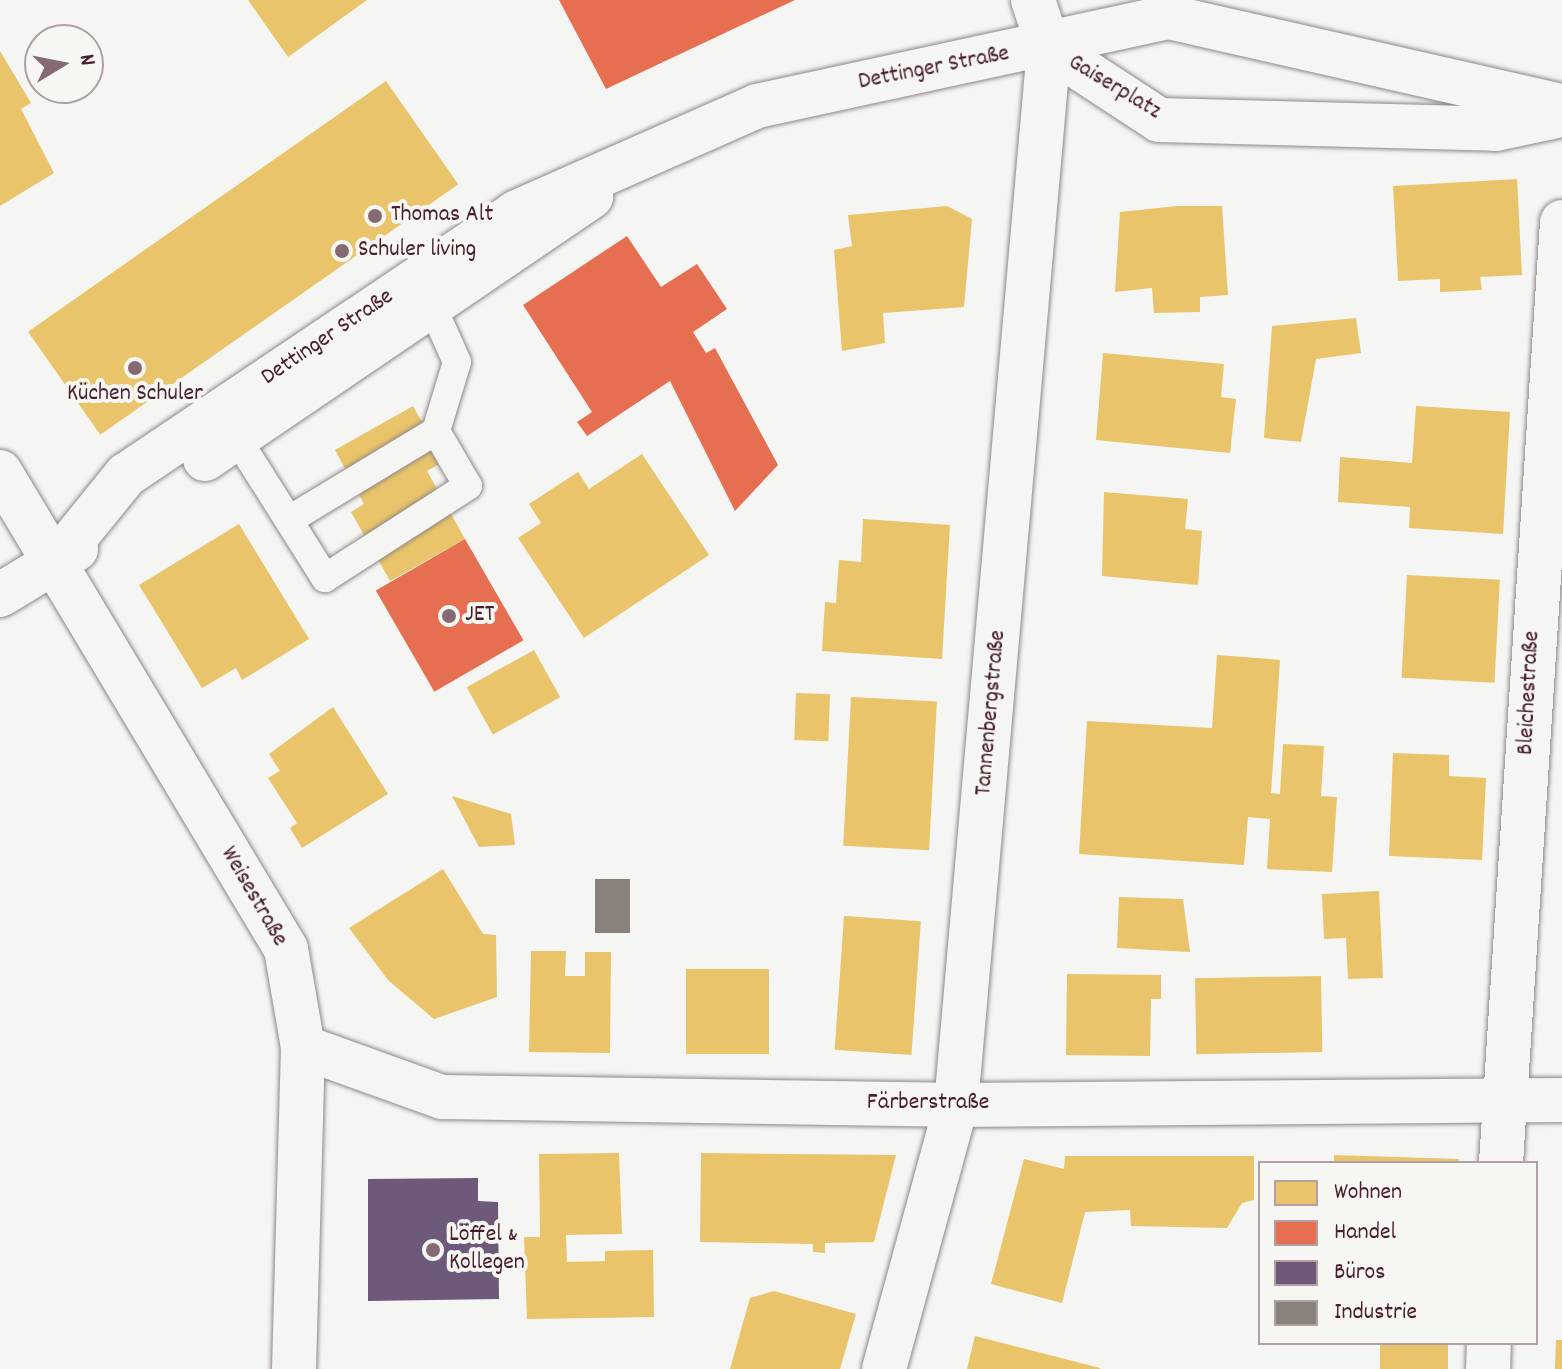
<!DOCTYPE html>
<html>
<head>
<meta charset="utf-8">
<style>
  body { margin:0 }
  #map { position:relative; width:1562px; height:1369px; overflow:hidden; background:#f5f5f3; font-family:Dekko,sans-serif }
  div>[style] { position:absolute }
  [style*='--x'] { left:calc(var(--x)*1px); top:calc(var(--y)*1px); width:calc(var(--w)*1px); rotate:calc(var(--a)*1deg) }
  .homes>* { inset:0; background:#e9c46a; transform-origin:0 0 }
  .shops>* { inset:0; background:#e76f51; transform-origin:0 0 }
  .offices>* { inset:0; background:#6d597a }
  .industry>* { inset:0; background:#8a817c; transform-origin:0 0 }
  .roads { filter:drop-shadow(0 0 2px #8f8788) drop-shadow(0 0 2px #8f8788) }
  .service>* { height:28px; margin:-14px; padding:0 14px; transform-origin:14px; border-radius:14px; background:#f5f5f3 }
  .minor>* { height:44px; margin:-22px; padding:0 22px; transform-origin:22px; border-radius:22px; background:#f5f5f3 }
  .tertiary>* { height:44px; margin:-22px; padding:0 22px; transform-origin:22px; border-radius:22px; background:#f5f5f3 }
  .secondary>* { height:44px; margin:-22px; padding:0 22px; transform-origin:22px; border-radius:22px; background:#f5f5f3 }
  .dots>* { width:22px; height:22px; translate:-50% -50%; box-sizing:border-box; border:4px solid #f6f6f2; border-radius:50% }
  span { translate:-50% -50%; white-space:nowrap; text-align:center; line-height:1.15; -webkit-text-stroke:8px #f6f6f2; paint-order:stroke }
  .street-label { font-size:24px; color:#4a1f2b }
  .poi-label { font-size:24px; color:#4a1f2b }
  .left { translate:0 -50%; text-align:left }
  .legend { position:absolute; left:1258px; top:1161px; width:280px; height:184px; box-sizing:border-box; background:#f6f6f2; border:2px solid #b1a0a2; margin:0; padding:10px 14px; list-style:none; font-size:24px; color:#4a1f2b }
  .legend li { display:flex; align-items:center; gap:16px; height:40px }
  .legend b { width:40px; border:2px solid #b1a0a2 }
  .north { position:absolute; left:24px; top:24px; width:80px; height:80px; box-sizing:border-box; background:#f6f6f2; border:2px solid #b1a0a2; border-radius:50%; rotate:80deg; font-size:22px; font-weight:700; line-height:32px; text-align:center; color:#4a1f2b }
  .north::after { content:''; display:block; margin:auto; width:28px; height:36px; background:#866a71; clip-path:polygon(50% 0,100% 100%,50% 72%,0 100%) }
</style>
</head>
<body>
<div id="map">
  <div class="homes">
    <i style="clip-path:polygon(248px 0,367px 0,288px 57px)"></i>
    <i style="clip-path:polygon(0 51px,31px 103px,21px 109px,54px 173px,0 206px)"></i>
    <i style="left:386px;top:81px;width:126px;height:437px;rotate:55deg"></i>
    <i style="clip-path:polygon(1517px 179px,1522px 275px,1480px 277px,1482px 290px,1440px 292px,1440px 279px,1398px 281px,1393px 186px)"></i>
    <i style="clip-path:polygon(947px 206px,972px 219px,964px 307px,883px 313px,885px 343px,842px 351px,834px 250px,852px 246px,848px 215px)"></i>
    <i style="clip-path:polygon(1177px 206px,1222px 206px,1228px 295px,1200px 297px,1200px 312px,1154px 313px,1152px 288px,1115px 292px,1120px 212px)"></i>
    <i style="clip-path:polygon(1356px 318px,1361px 353px,1316px 359px,1301px 442px,1264px 438px,1272px 326px)"></i>
    <i style="clip-path:polygon(1103px 353px,1224px 364px,1221px 397px,1236px 399px,1230px 453px,1096px 440px)"></i>
    <i style="clip-path:polygon(413px 406px,444px 461px,427px 471px,465px 539px,390px 581px,351px 512px,364px 504px,335px 450px)"></i>
    <i style="clip-path:polygon(1416px 406px,1510px 412px,1503px 534px,1409px 528px,1410px 507px,1338px 502px,1340px 457px,1412px 463px)"></i>
    <i style="clip-path:polygon(642px 454px,709px 555px,584px 638px,518px 538px,541px 523px,529px 504px,578px 472px,589px 489px)"></i>
    <i style="clip-path:polygon(1104px 492px,1188px 499px,1185px 529px,1202px 531px,1198px 585px,1102px 576px)"></i>
    <i style="clip-path:polygon(863px 519px,950px 525px,942px 659px,822px 651px,825px 602px,836px 603px,839px 560px,861px 562px)"></i>
    <i style="clip-path:polygon(239px 524px,309px 639px,242px 680px,236px 668px,202px 688px,139px 585px)"></i>
    <i style="left:1407px;top:575px;width:93px;height:103px;rotate:3deg"></i>
    <i style="left:534px;top:650px;width:54px;height:77px;rotate:61deg"></i>
    <i style="clip-path:polygon(1217px 655px,1280px 660px,1271px 793px,1280px 794px,1283px 744px,1324px 746px,1321px 796px,1337px 797px,1332px 872px,1267px 869px,1270px 819px,1248px 817px,1244px 865px,1079px 854px,1087px 721px,1212px 728px)"></i>
    <i style="left:796px;top:693px;width:34px;height:47px;rotate:2deg"></i>
    <i style="left:851px;top:697px;width:86px;height:149px;rotate:3deg"></i>
    <i style="clip-path:polygon(333px 707px,388px 794px,302px 848px,290px 828px,297px 823px,268px 778px,280px 771px,269px 754px)"></i>
    <i style="clip-path:polygon(1393px 753px,1449px 755px,1449px 776px,1486px 778px,1482px 860px,1389px 856px)"></i>
    <i style="clip-path:polygon(452px 796px,511px 814px,515px 845px,479px 847px)"></i>
    <i style="clip-path:polygon(443px 869px,483px 934px,496px 935px,497px 997px,434px 1019px,388px 980px,349px 928px)"></i>
    <i style="clip-path:polygon(1379px 891px,1383px 978px,1348px 979px,1346px 938px,1324px 939px,1322px 894px)"></i>
    <i style="clip-path:polygon(1119px 897px,1183px 899px,1190px 952px,1117px 948px)"></i>
    <i style="left:844px;top:916px;width:77px;height:134px;rotate:4deg"></i>
    <i style="clip-path:polygon(531px 951px,566px 951px,565px 976px,585px 976px,585px 952px,611px 952px,610px 1053px,529px 1052px)"></i>
    <i style="left:686px;top:969px;width:83px;height:85px"></i>
    <i style="clip-path:polygon(1067px 974px,1161px 975px,1161px 999px,1151px 999px,1150px 1056px,1066px 1055px)"></i>
    <i style="left:1321px;top:976px;width:76px;height:126px;rotate:89deg"></i>
    <i style="clip-path:polygon(619px 1153px,622px 1234px,566px 1235px,567px 1262px,605px 1261px,605px 1251px,653px 1250px,654px 1317px,527px 1319px,524px 1237px,540px 1237px,539px 1154px)"></i>
    <i style="clip-path:polygon(701px 1153px,896px 1155px,874px 1242px,825px 1243px,825px 1253px,813px 1252px,813px 1244px,700px 1242px)"></i>
    <i style="clip-path:polygon(1334px 1155px,1459px 1159px,1458px 1163px,1334px 1163px)"></i>
    <i style="clip-path:polygon(1065px 1156px,1254px 1156px,1254px 1200px,1242px 1203px,1227px 1228px,1131px 1226px,1130px 1210px,1085px 1212px,1062px 1303px,991px 1284px,1024px 1159px,1064px 1169px)"></i>
    <i style="clip-path:polygon(774px 1291px,856px 1314px,840px 1369px,730px 1369px,750px 1298px)"></i>
    <i style="clip-path:polygon(975px 1336px,1100px 1368px,1100px 1369px,967px 1369px)"></i>
    <i style="clip-path:polygon(1556px 1340px,1562px 1340px,1562px 1369px,1555px 1369px)"></i>
    <i style="left:1380px;top:1343px;width:68px;height:26px"></i>
  </div>
  <div class="shops">
    <i style="clip-path:polygon(559px 0,795px 0,606px 89px)"></i>
    <i style="clip-path:polygon(627px 236px,661px 287px,697px 264px,727px 309px,693px 332px,706px 353px,715px 348px,778px 465px,735px 511px,670px 381px,587px 436px,577px 422px,592px 412px,523px 305px)"></i>
    <i style="left:465px;top:539px;width:117px;height:103px;rotate:60deg"></i>
  </div>
  <div class="offices">
    <i style="clip-path:polygon(478px 1178px,478px 1201px,498px 1202px,499px 1299px,368px 1301px,368px 1179px)"></i>
  </div>
  <div class="industry">
    <i style="left:595px;top:879px;width:35px;height:54px"></i>
  </div>
  <div class="roads">
    <div class="service">
      <i style="--x:236;--y:437;--w:167;--a:57.7"></i>
      <i style="--x:325;--y:578;--w:170;--a:-32.8"></i>
      <i style="--x:468;--y:486;--w:64;--a:-120.2"></i>
      <i style="--x:436;--y:431;--w:72;--a:-73.1"></i>
      <i style="--x:457;--y:362;--w:59;--a:-114"></i>
      <i style="--x:289;--y:520;--w:172;--a:-31.2"></i>
    </div>
    <div class="minor">
      <i style="--x:0;--y:472;--w:556;--a:59.05"></i>
      <i style="--x:286;--y:949;--w:99;--a:80.2"></i>
      <i style="--x:303;--y:1047;--w:322;--a:91.6"></i>
      <i style="--x:303;--y:1047;--w:148;--a:19.8"></i>
      <i style="--x:442;--y:1097;--w:514;--a:0.89"></i>
      <i style="--x:956;--y:1105;--w:606;--a:-0.47"></i>
      <i style="--x:1501;--y:1163;--w:943;--a:-86.29"></i>
      <i style="--x:1488;--y:1369;--w:26;--a:-88"></i>
    </div>
    <div class="tertiary">
      <i style="--x:884;--y:1369;--w:274;--a:-74.7"></i>
      <i style="--x:956;--y:1105;--w:1061;--a:-84.97"></i>
    </div>
    <div class="secondary">
      <i style="--x:1033;--y:0;--w:51;--a:71.6"></i>
      <i style="--x:1049;--y:48;--w:131;--a:33.2"></i>
      <i style="--x:1159;--y:120;--w:337;--a:1.5"></i>
      <i style="--x:1496;--y:129;--w:67;--a:-12"></i>
      <i style="--x:205;--y:459;--w:467;--a:-34.2"></i>
      <i style="--x:53;--y:565;--w:116;--a:-51"></i>
      <i style="--x:126;--y:475;--w:471;--a:-33.9"></i>
      <i style="--x:517;--y:212;--w:262;--a:-23.8"></i>
      <i style="--x:757;--y:106;--w:422;--a:-12.2"></i>
      <i style="--x:1169;--y:17;--w:403;--a:12.8"></i>
      <i style="--x:0;--y:595;--w:89;--a:-31.2"></i>
    </div>
  </div>
  <div class="dots">
    <i style="left:375px;top:216px;background:#866a71"></i>
    <i style="left:342px;top:251px;background:#866a71"></i>
    <i style="left:135px;top:368px;background:#866a71"></i>
    <i style="left:449px;top:616px;background:#866a71"></i>
    <i style="left:433px;top:1250px;background:#866a71"></i>
  </div>
  <div class="street-label">
    <span style="left:934px;top:69px;rotate:-11deg">Dettinger Straße</span>
    <span style="left:1114px;top:88px;rotate:31deg">Gaiserplatz</span>
    <span style="left:328px;top:338px;rotate:-34deg">Dettinger Straße</span>
    <span style="left:1530px;top:693px;rotate:-87deg">Bleichestraße</span>
    <span style="left:992px;top:713px;rotate:-85deg">Tannenbergstraße</span>
    <span style="left:253px;top:897px;rotate:60deg">Weisestraße</span>
    <span style="left:928px;top:1104px">Färberstraße</span>
  </div>
  <div class="poi-label">
    <span class="left" style="left:391px;top:216px">Thomas Alt</span>
    <span class="left" style="left:358px;top:251px">Schuler living</span>
    <span style="left:135px;top:395px">Küchen Schuler</span>
    <span class="left" style="left:465px;top:616px">JET</span>
    <span class="left" style="left:449px;top:1250px">Löffel &amp;<br>Kollegen</span>
  </div>
  <ul class="legend">
  <li><b style="height:22px;background:#e9c46a"></b>Wohnen</li>
  <li><b style="height:22px;background:#e76f51"></b>Handel</li>
  <li><b style="height:22px;background:#6d597a"></b>Büros</li>
  <li><b style="height:22px;background:#8a817c"></b>Industrie</li>
  </ul>
  <div class="north">N</div>
</div>
</body>
</html>
